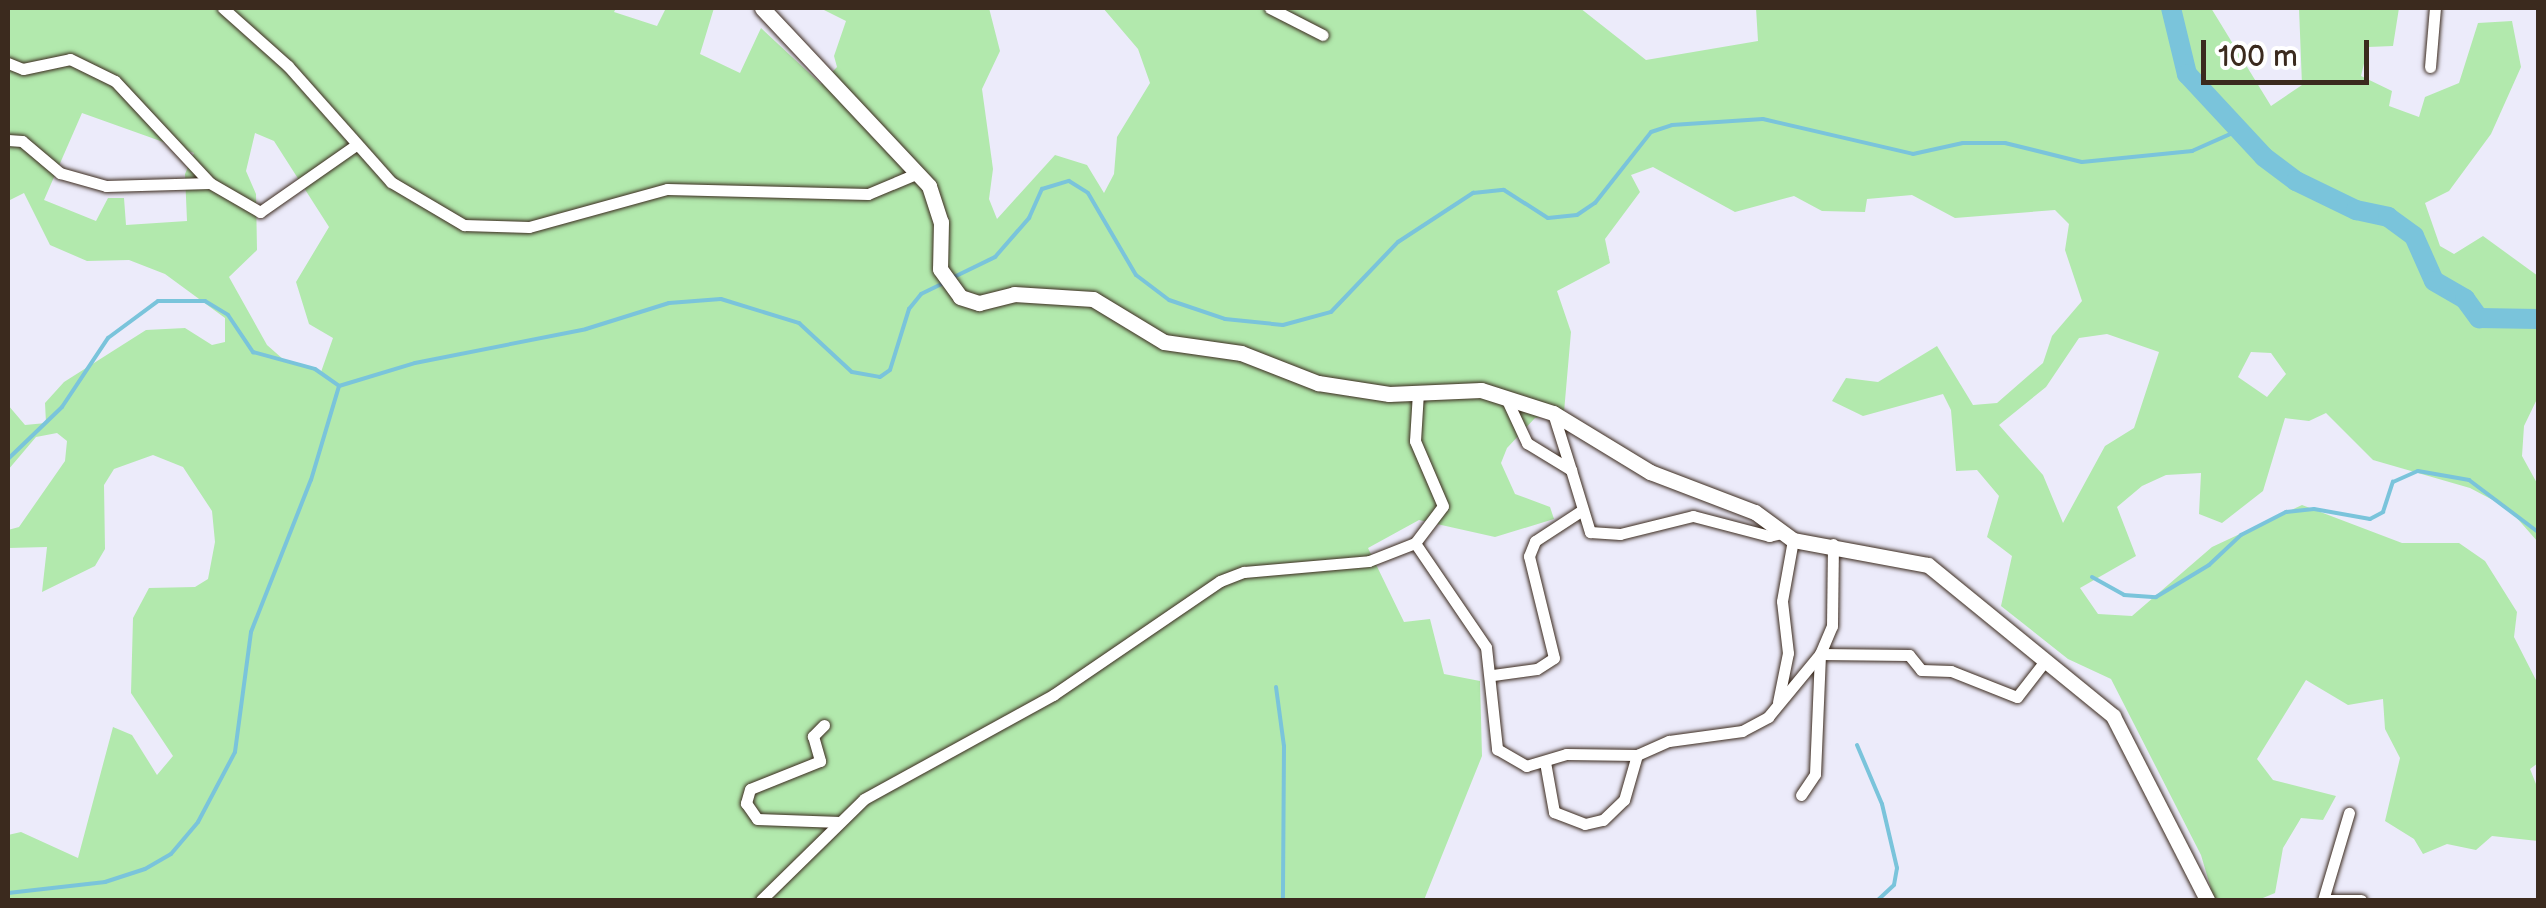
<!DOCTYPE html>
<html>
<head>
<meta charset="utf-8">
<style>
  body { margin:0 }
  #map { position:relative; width:2546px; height:908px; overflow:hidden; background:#ecebfa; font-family:"Balsamiq Sans",sans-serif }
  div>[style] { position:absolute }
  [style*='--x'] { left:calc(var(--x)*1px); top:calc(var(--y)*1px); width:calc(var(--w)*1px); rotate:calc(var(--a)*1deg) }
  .green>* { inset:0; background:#b2e9ad }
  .stream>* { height:4px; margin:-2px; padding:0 2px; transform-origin:2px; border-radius:2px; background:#7ac4db }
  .river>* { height:20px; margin:-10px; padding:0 10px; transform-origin:10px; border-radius:10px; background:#7ac4db }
  .roads { filter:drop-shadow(0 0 2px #3b2a1e) drop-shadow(0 0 2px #3b2a1e) }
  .minor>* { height:11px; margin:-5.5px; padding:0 5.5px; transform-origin:5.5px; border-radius:5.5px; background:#fff }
  .tertiary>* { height:15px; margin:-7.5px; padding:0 7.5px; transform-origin:7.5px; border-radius:7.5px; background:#fff }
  span { translate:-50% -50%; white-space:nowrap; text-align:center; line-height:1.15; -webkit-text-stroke:8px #fff; paint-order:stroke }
  .frame { position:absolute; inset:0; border:10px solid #3b2a1e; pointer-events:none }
  .scale { position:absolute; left:2201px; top:40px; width:168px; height:45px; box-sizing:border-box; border:5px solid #3b2a1e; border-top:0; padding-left:12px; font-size:30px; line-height:35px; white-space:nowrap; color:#3b2a1e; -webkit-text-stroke:8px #fff; paint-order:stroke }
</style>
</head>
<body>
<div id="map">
  <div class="green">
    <i style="clip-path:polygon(evenodd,8px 8px,616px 8px,614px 12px,657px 26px,666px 8px,714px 8px,700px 54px,740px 73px,761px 28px,821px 84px,837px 67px,834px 56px,846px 21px,820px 8px,989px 8px,1000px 51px,982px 89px,993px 169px,989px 199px,997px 219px,1055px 155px,1087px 165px,1104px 193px,1114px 174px,1117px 137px,1150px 83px,1138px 49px,1103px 8px,1580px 8px,1646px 60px,1758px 41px,1756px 8px,2211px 8px,2271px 106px,2302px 85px,2299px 8px,2399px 8px,2393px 46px,2368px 47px,2361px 76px,2392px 91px,2389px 106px,2419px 117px,2425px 97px,2459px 83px,2478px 23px,2512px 21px,2521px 67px,2491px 134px,2449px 191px,2425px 203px,2440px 246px,2454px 254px,2483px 236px,2538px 276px,2538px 397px,2524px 426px,2522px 456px,2538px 485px,2538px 542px,2508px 508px,2470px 488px,2373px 460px,2326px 413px,2309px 421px,2285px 418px,2263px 491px,2222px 523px,2199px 514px,2201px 473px,2166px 475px,2142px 486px,2117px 507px,2136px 556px,2080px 588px,2098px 614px,2132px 616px,2212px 547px,2302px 505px,2402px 543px,2459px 543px,2485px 561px,2517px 612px,2514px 637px,2538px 684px,2538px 763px,2530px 769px,2538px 789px,2538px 841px,2492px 836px,2476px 850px,2447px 844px,2423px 854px,2414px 839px,2385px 821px,2400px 758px,2385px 729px,2383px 699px,2348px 705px,2306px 680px,2257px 759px,2273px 780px,2336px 796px,2323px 820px,2301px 818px,2283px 848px,2275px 893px,2258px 900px,2198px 900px,2211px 889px,2201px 855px,2111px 679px,2068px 659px,2001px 606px,2012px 556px,1987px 537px,1999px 496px,1977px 470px,1956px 471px,1951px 410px,1943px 394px,1863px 416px,1832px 401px,1846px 378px,1878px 382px,1937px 346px,1973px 405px,1997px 403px,2043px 363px,2052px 336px,2082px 301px,2065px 250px,2069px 224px,2055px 210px,1955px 218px,1912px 195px,1867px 199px,1865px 212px,1822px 211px,1794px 196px,1735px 212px,1653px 167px,1631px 175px,1640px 192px,1605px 239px,1610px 263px,1557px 291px,1571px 332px,1564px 412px,1535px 418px,1507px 448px,1501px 463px,1515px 494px,1550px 507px,1554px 519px,1495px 537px,1419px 520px,1368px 548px,1404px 622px,1430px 619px,1444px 674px,1480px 681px,1482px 756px,1424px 900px,8px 900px,8px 835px,21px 832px,78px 858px,113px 727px,132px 735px,157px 775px,173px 756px,131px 693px,133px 618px,149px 588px,195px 587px,208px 579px,215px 542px,212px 511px,183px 467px,153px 455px,114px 469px,104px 485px,105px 549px,95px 566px,42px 592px,47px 547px,8px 548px,8px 530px,19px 527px,65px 461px,67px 441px,57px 433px,36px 437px,8px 470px,8px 405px,25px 425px,46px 423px,45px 403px,64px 382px,146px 330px,185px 328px,212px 345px,225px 342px,225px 318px,165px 274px,129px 260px,87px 261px,50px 245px,24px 193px,8px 201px,8px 8px,82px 113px,194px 153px,185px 174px,187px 221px,126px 225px,124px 198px,108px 198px,96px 221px,44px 200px,82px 113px,8px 8px,255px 133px,274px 141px,329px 227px,296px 282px,309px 324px,333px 338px,321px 372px,284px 360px,267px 345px,229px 277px,257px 250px,256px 194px,246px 171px,255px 133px,8px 8px,2107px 334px,2159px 352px,2134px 428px,2105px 446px,2063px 523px,2043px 475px,1999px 425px,2046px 387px,2079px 338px,2107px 334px,8px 8px,2251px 352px,2271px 353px,2286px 374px,2267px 397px,2238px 377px,2251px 352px)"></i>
  </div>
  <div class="stream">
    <i style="--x:954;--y:277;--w:46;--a:-26"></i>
    <i style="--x:995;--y:257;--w:52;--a:-48.9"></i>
    <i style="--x:1029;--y:218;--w:32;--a:-66"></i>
    <i style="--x:1042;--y:189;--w:28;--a:-17"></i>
    <i style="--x:1069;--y:181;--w:22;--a:32"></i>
    <i style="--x:1088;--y:193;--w:95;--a:59.7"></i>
    <i style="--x:1136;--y:275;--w:41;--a:37.1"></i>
    <i style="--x:1169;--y:300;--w:59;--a:18.7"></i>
    <i style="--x:1225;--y:319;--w:58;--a:5.9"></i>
    <i style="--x:1283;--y:325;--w:50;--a:-15.2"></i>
    <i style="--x:1331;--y:312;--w:97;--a:-46.3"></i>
    <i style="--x:1398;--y:242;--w:90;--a:-33.2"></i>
    <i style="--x:1473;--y:193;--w:31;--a:-6"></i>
    <i style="--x:1504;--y:190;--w:52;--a:32.5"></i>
    <i style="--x:1548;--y:218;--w:29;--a:-6"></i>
    <i style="--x:1577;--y:215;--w:22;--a:-34"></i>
    <i style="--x:1595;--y:203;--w:90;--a:-51.7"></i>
    <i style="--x:1651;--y:132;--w:22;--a:-18"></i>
    <i style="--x:1672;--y:125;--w:91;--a:-3.8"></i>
    <i style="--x:1763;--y:119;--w:154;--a:13.1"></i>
    <i style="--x:1913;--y:154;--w:51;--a:-12.4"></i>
    <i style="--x:1963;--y:143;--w:42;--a:0"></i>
    <i style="--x:2005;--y:143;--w:79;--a:13.9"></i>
    <i style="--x:2082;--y:162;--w:111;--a:-5.7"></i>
    <i style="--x:2192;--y:151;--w:49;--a:-24"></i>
    <i style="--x:8;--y:459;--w:75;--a:-43.9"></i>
    <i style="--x:62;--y:407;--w:83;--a:-56.3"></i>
    <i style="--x:108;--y:338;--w:62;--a:-36.5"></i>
    <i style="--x:158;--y:301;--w:47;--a:0"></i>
    <i style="--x:205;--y:301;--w:27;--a:31"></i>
    <i style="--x:228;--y:315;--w:45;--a:56"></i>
    <i style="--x:253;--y:352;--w:64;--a:15.3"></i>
    <i style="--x:315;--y:369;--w:29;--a:35"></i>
    <i style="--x:2092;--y:577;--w:37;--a:29"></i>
    <i style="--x:2124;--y:595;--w:32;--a:4"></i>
    <i style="--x:2156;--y:597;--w:62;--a:-31.1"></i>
    <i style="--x:2209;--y:565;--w:44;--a:-43.2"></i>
    <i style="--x:2241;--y:535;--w:51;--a:-27.1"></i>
    <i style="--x:2286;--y:512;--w:28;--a:-6"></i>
    <i style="--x:2314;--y:509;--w:57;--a:10.1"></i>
    <i style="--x:2370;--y:519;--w:15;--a:-28"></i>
    <i style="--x:2383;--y:512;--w:32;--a:-72"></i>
    <i style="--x:2393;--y:482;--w:27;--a:-24"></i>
    <i style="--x:2418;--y:471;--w:52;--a:10"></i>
    <i style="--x:2469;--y:480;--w:86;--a:37"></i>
    <i style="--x:1276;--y:687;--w:60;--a:82.3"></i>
    <i style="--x:1284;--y:746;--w:154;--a:90.4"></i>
    <i style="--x:1857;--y:745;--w:64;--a:67"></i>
    <i style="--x:1882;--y:804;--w:66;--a:76.8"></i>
    <i style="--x:1897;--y:868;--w:17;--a:100"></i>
    <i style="--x:1894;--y:885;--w:22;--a:137"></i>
    <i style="--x:8;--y:893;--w:98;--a:-6.5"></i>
    <i style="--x:105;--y:882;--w:42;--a:-18"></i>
    <i style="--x:145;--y:869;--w:30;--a:-30"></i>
    <i style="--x:171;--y:854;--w:42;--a:-49.8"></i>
    <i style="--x:198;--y:822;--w:79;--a:-62.1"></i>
    <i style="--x:235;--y:752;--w:121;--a:-82.4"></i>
    <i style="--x:251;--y:632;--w:163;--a:-68.5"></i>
    <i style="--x:311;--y:480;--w:98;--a:-73.4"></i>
    <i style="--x:339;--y:386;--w:79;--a:-16.8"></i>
    <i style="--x:415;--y:363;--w:174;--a:-11.2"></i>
    <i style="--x:586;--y:329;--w:87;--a:-17.4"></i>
    <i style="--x:669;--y:303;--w:52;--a:-4.4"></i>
    <i style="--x:721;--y:299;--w:82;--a:17.1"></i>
    <i style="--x:799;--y:323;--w:72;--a:42.8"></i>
    <i style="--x:852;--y:372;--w:28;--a:10"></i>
    <i style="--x:880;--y:377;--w:12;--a:-35"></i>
    <i style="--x:890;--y:370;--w:64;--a:-72.7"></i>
    <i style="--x:909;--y:309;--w:19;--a:-51"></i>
    <i style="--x:921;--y:294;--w:28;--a:-26"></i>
  </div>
  <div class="river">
    <i style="--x:2171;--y:8;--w:68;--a:76.4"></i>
    <i style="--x:2187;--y:74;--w:113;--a:47.1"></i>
    <i style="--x:2264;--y:157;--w:40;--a:37"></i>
    <i style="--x:2296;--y:181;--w:67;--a:25.8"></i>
    <i style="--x:2356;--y:210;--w:33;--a:12"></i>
    <i style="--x:2388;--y:217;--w:32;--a:36"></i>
    <i style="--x:2414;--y:236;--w:49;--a:66"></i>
    <i style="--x:2434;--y:281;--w:36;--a:30"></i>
    <i style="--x:2465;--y:299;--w:24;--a:54"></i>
    <i style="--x:2479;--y:318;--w:59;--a:1"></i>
  </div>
  <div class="roads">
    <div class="minor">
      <i style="--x:223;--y:8;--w:87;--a:41.7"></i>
      <i style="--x:288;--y:66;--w:155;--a:48.4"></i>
      <i style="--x:391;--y:182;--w:85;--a:30.5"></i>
      <i style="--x:464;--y:225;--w:65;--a:1.8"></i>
      <i style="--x:529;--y:227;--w:143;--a:-15.4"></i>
      <i style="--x:667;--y:189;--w:201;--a:1.4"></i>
      <i style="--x:868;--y:194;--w:54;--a:-22.8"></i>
      <i style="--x:1270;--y:8;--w:59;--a:27"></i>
      <i style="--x:8;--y:63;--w:16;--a:22"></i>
      <i style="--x:23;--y:69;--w:48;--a:-12"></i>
      <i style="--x:70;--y:59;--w:50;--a:26.1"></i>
      <i style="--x:115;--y:81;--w:139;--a:47"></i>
      <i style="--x:2430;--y:67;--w:59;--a:-85.2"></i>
      <i style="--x:8;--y:140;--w:14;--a:4"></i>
      <i style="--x:22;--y:141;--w:50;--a:40.1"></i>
      <i style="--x:60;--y:173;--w:48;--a:15.8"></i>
      <i style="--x:106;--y:186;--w:104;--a:-1.7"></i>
      <i style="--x:210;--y:183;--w:58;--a:30.1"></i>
      <i style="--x:260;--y:212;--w:117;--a:-34.9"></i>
      <i style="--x:1506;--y:398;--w:50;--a:65"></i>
      <i style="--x:1527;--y:443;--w:52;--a:31.5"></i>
      <i style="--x:1571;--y:470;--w:65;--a:73"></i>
      <i style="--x:1590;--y:532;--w:30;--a:4"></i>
      <i style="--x:1620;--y:534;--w:75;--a:-13.9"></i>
      <i style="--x:1693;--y:516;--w:79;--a:14.7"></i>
      <i style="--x:1769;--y:536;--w:12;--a:-14"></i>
      <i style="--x:1553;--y:413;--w:60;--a:72.5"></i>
      <i style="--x:1415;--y:543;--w:126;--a:55.7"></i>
      <i style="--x:1486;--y:647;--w:103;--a:83.8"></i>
      <i style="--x:1497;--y:749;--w:34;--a:30"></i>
      <i style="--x:1526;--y:766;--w:42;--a:-16.7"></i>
      <i style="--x:1566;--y:754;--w:71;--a:0.8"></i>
      <i style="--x:1637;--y:755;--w:35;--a:-24"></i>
      <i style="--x:1669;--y:741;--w:74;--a:-7.8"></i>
      <i style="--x:1742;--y:731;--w:30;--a:-28"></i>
      <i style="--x:1768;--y:717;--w:82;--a:-50.5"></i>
      <i style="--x:1820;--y:654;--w:30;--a:-67"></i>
      <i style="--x:1832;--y:626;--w:82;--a:-89.3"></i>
      <i style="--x:1493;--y:675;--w:44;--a:-7.8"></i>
      <i style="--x:1537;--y:669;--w:20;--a:-33"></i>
      <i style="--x:1554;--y:658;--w:105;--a:-103.8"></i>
      <i style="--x:1529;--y:556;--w:16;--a:-68"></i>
      <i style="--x:1535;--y:541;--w:55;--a:-33.1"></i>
      <i style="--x:1778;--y:702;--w:50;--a:-78.5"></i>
      <i style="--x:1788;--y:653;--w:52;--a:-96.6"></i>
      <i style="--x:1782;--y:601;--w:62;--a:-79.8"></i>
      <i style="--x:824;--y:725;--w:16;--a:135"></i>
      <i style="--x:813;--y:736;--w:26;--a:74"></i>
      <i style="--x:820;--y:761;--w:75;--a:158.2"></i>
      <i style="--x:750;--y:789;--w:15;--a:106"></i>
      <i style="--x:746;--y:803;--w:19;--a:55"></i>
      <i style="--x:757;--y:819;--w:83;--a:2.1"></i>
      <i style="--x:1545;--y:762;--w:51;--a:79.8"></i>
      <i style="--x:1554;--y:812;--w:33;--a:21"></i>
      <i style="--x:1585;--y:824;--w:18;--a:-13"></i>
      <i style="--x:1603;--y:820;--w:29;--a:-44"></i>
      <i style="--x:1624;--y:800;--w:47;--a:-73.9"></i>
      <i style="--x:1801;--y:795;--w:25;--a:-56"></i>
      <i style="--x:1815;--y:774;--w:120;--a:-87.6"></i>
      <i style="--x:1820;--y:654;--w:89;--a:0.6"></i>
      <i style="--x:1909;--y:655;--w:19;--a:51"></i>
      <i style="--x:1921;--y:670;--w:30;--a:2"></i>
      <i style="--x:1951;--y:671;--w:71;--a:21.5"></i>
      <i style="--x:2017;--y:697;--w:46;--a:-52.1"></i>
      <i style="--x:761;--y:900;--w:144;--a:-44.4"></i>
      <i style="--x:864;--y:799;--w:216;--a:-28.8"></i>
      <i style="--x:1053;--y:695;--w:202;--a:-34.3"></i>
      <i style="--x:1220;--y:581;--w:26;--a:-21"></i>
      <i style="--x:1244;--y:572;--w:125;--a:-5"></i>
      <i style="--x:1369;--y:561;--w:49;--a:-21.4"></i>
      <i style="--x:1415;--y:543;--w:46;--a:-52.9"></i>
      <i style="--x:1443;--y:506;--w:71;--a:-113.3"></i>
      <i style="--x:1415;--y:441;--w:49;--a:-86.5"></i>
      <i style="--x:2323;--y:900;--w:91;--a:-73.4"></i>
      <i style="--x:2325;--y:900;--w:36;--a:0"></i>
    </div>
    <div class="tertiary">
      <i style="--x:762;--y:8;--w:244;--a:46.8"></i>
      <i style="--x:929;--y:186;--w:38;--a:72"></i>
      <i style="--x:941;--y:222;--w:47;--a:91.2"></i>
      <i style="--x:940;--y:269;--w:34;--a:54"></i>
      <i style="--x:960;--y:297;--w:20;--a:18"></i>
      <i style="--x:979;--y:303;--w:36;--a:-14"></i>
      <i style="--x:1014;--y:294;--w:79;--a:3.6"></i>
      <i style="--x:1093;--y:299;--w:83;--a:31.2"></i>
      <i style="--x:1164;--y:342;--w:78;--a:8.1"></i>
      <i style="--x:1241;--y:353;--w:83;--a:21.3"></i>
      <i style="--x:1318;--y:383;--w:72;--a:8.8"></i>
      <i style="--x:1389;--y:394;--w:92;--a:-2.5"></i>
      <i style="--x:1481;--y:390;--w:76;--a:17.7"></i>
      <i style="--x:1553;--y:413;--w:114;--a:31.3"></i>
      <i style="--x:1650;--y:472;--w:112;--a:20.9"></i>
      <i style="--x:1755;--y:512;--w:47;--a:36.4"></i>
      <i style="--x:1793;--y:540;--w:137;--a:10.5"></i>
      <i style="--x:1928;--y:565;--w:239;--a:39.2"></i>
      <i style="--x:2113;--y:716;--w:207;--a:62.9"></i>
    </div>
  </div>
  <div class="frame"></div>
  <div class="scale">100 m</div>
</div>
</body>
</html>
